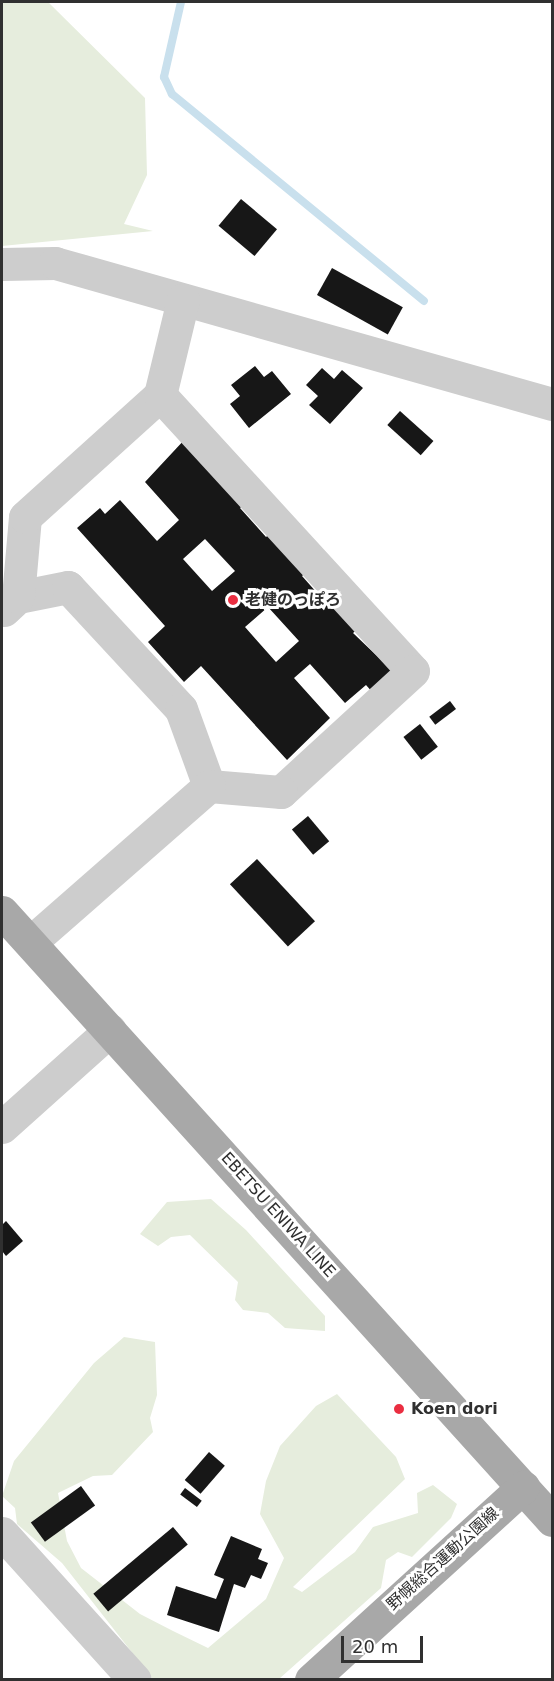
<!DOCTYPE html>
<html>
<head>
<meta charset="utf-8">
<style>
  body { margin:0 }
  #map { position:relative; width:554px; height:1681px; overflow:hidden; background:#fff; font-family:"DejaVu Sans","Noto Sans JP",sans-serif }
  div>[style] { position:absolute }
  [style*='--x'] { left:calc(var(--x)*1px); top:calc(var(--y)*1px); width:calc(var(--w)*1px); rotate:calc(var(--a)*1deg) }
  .green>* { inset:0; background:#e6eddd }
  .stream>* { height:8px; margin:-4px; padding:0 4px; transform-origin:4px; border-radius:4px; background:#c9e0ed }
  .building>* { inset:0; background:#171717; transform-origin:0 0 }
  .minor>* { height:33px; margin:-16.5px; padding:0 16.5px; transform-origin:16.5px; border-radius:16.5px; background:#cdcdcd }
  .major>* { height:33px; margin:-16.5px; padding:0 16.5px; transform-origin:16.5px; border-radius:16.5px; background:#a8a8a8 }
  .dots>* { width:16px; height:16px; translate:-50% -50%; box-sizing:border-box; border:3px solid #fff; border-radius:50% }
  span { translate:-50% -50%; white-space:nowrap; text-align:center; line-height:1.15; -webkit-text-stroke:6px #fff; paint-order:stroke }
  .poi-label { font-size:16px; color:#303030; font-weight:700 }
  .left { translate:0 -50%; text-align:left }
  .street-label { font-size:16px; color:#303030 }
  .frame { position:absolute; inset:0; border:3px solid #303030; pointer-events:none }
  .scale { position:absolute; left:341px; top:1636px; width:82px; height:27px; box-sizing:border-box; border:3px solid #303030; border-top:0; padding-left:8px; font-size:18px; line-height:21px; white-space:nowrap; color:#303030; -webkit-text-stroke:4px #fff; paint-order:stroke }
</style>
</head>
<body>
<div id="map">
  <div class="green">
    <i style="clip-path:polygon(2px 2px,48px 2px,145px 98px,147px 175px,124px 224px,153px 231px,2px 246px)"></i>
    <i style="clip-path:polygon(211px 1199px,246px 1230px,325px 1316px,325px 1331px,285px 1328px,268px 1313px,243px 1310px,235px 1300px,238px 1282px,190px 1235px,171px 1237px,158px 1246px,140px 1234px,167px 1202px)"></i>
    <i style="clip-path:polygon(124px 1337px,155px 1342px,157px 1395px,150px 1418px,153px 1432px,112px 1475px,93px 1476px,58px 1493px,67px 1541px,81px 1568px,140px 1614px,173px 1631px,208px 1648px,266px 1599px,284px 1558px,260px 1514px,266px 1481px,280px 1446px,316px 1406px,337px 1394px,396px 1457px,405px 1479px,293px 1587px,302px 1592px,355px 1552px,373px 1527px,418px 1513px,417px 1493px,433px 1485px,457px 1504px,451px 1518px,412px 1557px,398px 1552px,386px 1560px,381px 1588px,279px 1679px,152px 1678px,62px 1563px,17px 1524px,15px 1508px,2px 1496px,14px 1461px,94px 1363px)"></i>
  </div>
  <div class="stream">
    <i style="--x:181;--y:2;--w:77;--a:102.8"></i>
    <i style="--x:164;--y:77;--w:19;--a:65"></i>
    <i style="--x:172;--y:94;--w:326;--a:39.4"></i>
  </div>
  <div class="building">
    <i style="left:241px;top:199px;width:47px;height:35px;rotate:40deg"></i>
    <i style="left:332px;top:268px;width:81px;height:31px;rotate:29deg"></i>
    <i style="clip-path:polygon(255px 366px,264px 377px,272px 371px,291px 394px,249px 428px,230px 404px,240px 396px,231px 385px)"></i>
    <i style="clip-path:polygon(322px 368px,334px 379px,342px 370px,363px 388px,330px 424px,309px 405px,318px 396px,306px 385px)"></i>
    <i style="left:400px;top:411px;width:45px;height:19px;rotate:42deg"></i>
    <i style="clip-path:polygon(evenodd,186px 438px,247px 502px,240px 508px,266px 537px,274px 530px,309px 570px,302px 576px,326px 603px,333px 597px,360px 627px,353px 633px,397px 675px,374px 694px,366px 685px,345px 703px,310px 664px,294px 678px,330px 718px,287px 760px,201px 666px,184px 682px,148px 642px,165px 626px,77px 528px,100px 508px,105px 514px,120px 500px,157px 541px,179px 520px,145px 482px,186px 438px,205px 539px,235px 571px,212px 591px,183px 559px,205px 539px,186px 438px,268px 607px,299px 641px,276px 662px,245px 627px,268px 607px)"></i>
    <i style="left:450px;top:701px;width:10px;height:26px;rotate:53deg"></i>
    <i style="left:420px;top:724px;width:29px;height:21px;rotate:52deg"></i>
    <i style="left:308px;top:816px;width:33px;height:21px;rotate:50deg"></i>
    <i style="left:257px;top:859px;width:85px;height:37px;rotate:47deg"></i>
    <i style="clip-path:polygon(6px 1221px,23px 1241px,6px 1256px,2px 1251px,2px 1225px)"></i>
    <i style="left:209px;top:1452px;width:21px;height:37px;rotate:41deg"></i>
    <i style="left:81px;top:1486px;width:24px;height:62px;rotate:54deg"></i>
    <i style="left:185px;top:1488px;width:21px;height:8px;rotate:37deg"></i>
    <i style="left:173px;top:1527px;width:23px;height:104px;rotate:50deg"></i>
    <i style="clip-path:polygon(231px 1536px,262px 1549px,258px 1559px,268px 1563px,261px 1579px,251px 1575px,245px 1588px,234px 1584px,219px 1632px,167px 1615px,176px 1586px,216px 1599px,224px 1579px,214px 1575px)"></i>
  </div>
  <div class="minor">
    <i style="--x:2;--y:264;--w:53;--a:-1.1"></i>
    <i style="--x:55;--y:263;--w:517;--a:15.84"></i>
    <i style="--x:160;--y:395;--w:374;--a:47.5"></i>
    <i style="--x:413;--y:671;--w:179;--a:137.5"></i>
    <i style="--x:281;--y:792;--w:72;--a:-175.2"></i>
    <i style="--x:18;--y:597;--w:51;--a:-11.3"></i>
    <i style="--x:68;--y:587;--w:166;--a:47.2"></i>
    <i style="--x:181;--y:709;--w:82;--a:70"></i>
    <i style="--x:209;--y:786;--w:237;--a:138.8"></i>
    <i style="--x:4;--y:610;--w:19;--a:-43"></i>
    <i style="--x:18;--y:597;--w:80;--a:-85"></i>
    <i style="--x:25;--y:517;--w:182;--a:-42.1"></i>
    <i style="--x:160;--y:395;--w:98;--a:-76.4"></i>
    <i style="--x:2;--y:1127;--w:145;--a:-41.9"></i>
    <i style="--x:2;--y:1533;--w:198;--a:47.9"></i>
  </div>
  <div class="major">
    <i style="--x:2;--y:912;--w:820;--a:47.87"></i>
    <i style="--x:311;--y:1680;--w:287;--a:-42.3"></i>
  </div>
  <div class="dots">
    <i style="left:233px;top:600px;background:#ea2e41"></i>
    <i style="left:399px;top:1409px;background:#ea2e41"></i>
  </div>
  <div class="poi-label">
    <span class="left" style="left:245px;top:600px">老健のっぽろ</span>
    <span class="left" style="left:411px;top:1409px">Koen dori</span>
  </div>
  <div class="street-label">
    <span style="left:278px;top:1215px;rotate:48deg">EBETSU ENIWA LINE</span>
    <span style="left:443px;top:1559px;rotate:-42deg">野幌総合運動公園線</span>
  </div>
  <div class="frame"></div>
  <div class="scale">20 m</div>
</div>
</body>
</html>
